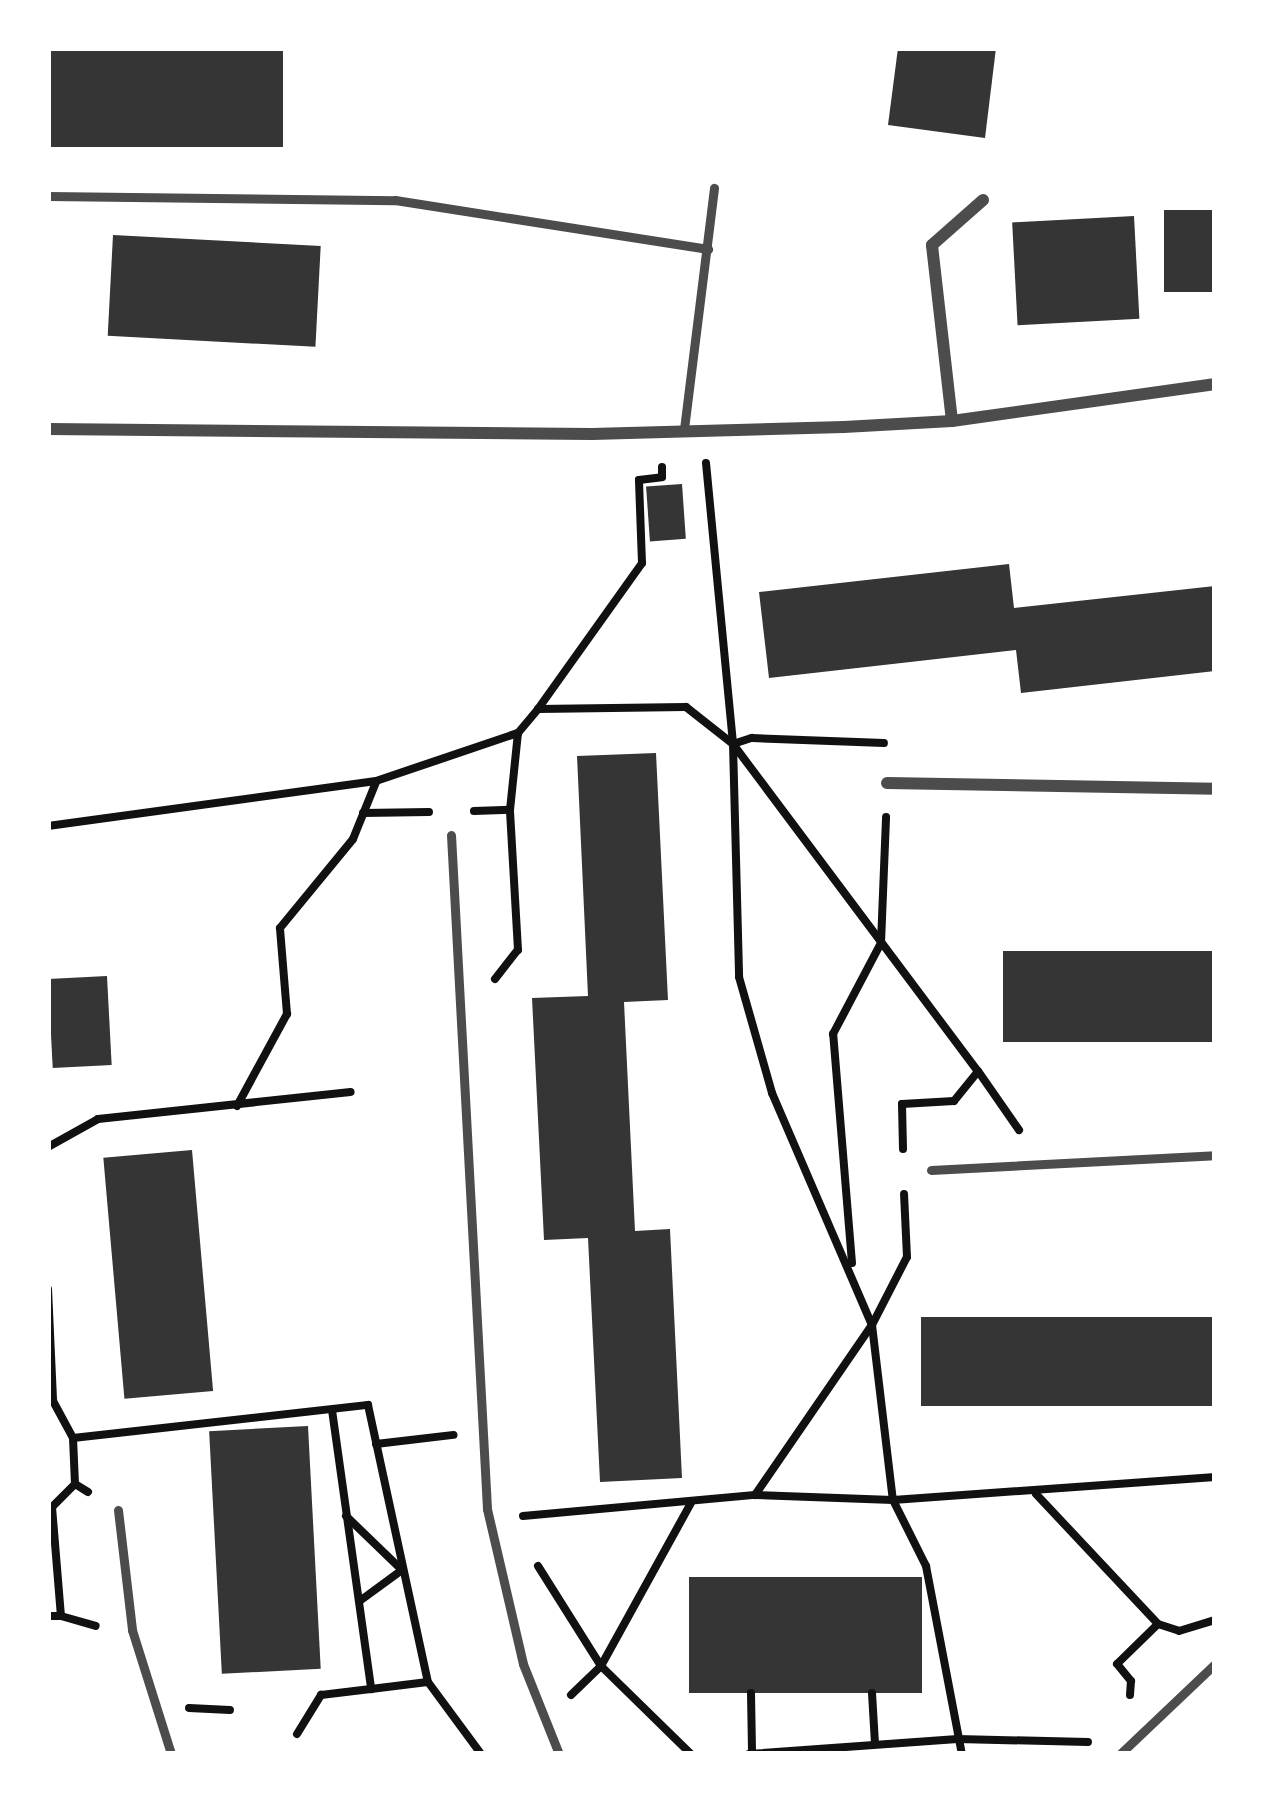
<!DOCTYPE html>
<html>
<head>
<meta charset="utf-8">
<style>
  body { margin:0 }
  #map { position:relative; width:1263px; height:1802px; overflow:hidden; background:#fff; font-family:Arial,sans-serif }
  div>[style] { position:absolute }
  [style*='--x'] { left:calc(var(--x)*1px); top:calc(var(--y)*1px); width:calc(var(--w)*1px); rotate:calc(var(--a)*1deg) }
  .building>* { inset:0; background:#353535; transform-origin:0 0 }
  .path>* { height:8px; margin:-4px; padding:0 4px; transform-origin:4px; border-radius:4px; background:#111 }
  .service>* { height:9px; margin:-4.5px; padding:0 4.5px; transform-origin:4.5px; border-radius:4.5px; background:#4c4c4c }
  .minor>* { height:12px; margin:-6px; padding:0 6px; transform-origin:6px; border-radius:6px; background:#4c4c4c }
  span { translate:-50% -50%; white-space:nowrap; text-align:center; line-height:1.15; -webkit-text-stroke:12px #fff; paint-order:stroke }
  .frame { position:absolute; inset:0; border:51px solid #fff; pointer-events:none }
</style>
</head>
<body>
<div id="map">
  <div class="building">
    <i style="left:48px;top:48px;width:235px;height:99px"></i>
    <i style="clip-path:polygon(898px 48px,996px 48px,985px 138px,888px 125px)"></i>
    <i style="left:1215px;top:210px;width:82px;height:51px;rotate:90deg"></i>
    <i style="left:1134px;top:216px;width:103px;height:122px;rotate:87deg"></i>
    <i style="left:113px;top:235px;width:208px;height:101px;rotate:3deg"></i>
    <i style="left:682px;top:484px;width:55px;height:36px;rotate:86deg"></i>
    <i style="clip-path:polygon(1009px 564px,1014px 608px,1215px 586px,1215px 671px,1021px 693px,1016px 650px,769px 678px,759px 592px)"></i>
    <i style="clip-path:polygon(656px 753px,668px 1000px,624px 1002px,635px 1231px,670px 1229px,682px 1478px,600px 1482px,588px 1238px,544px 1240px,532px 998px,588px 996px,577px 756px)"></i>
    <i style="left:1215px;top:951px;width:91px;height:212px;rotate:90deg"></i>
    <i style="left:107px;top:976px;width:89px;height:59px;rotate:87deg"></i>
    <i style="left:192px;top:1150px;width:242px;height:89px;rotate:85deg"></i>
    <i style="left:1215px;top:1317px;width:89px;height:294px;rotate:90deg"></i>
    <i style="left:308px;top:1426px;width:243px;height:99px;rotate:87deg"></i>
    <i style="left:922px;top:1577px;width:116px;height:233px;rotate:90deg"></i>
  </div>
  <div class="path">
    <i style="--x:706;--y:463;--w:282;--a:84.5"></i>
    <i style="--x:733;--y:744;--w:233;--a:88.5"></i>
    <i style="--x:739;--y:977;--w:121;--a:74.1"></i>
    <i style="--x:772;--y:1093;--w:253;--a:66.7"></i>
    <i style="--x:872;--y:1325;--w:176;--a:83.2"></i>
    <i style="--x:893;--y:1500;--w:74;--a:63.4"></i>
    <i style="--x:926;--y:1566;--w:191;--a:79.2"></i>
    <i style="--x:538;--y:709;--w:179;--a:-54.5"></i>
    <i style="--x:642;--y:563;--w:83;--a:-92.1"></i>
    <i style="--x:639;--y:480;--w:23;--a:-7"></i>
    <i style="--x:662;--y:477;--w:10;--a:-90"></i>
    <i style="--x:733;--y:744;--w:20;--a:-18"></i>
    <i style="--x:752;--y:738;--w:132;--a:2.2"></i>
    <i style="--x:474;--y:811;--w:36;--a:-2"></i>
    <i style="--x:510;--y:810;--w:77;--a:-84.1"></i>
    <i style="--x:518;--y:733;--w:31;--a:-50"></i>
    <i style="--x:538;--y:709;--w:148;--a:-0.8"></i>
    <i style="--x:686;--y:707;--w:60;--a:38.2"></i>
    <i style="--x:733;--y:744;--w:409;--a:53.2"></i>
    <i style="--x:363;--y:813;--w:66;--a:-0.9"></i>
    <i style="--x:48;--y:826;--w:331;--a:-7.8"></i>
    <i style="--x:376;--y:781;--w:150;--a:-18.7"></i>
    <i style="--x:495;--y:979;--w:37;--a:-52"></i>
    <i style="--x:518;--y:950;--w:140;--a:-93.3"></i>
    <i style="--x:237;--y:1106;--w:105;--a:-61.5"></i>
    <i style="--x:287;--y:1014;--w:86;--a:-94.7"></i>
    <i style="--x:280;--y:928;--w:115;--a:-50.6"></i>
    <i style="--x:353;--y:839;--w:61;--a:-68"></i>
    <i style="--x:48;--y:1147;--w:57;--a:-29.2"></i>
    <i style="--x:98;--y:1119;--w:254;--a:-6.1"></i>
    <i style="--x:903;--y:1149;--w:45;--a:-91.3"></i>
    <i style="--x:902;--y:1104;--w:52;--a:-3.3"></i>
    <i style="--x:954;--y:1101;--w:38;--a:-51"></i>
    <i style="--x:978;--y:1071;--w:72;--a:55.2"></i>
    <i style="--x:852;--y:1263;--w:230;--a:-94.7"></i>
    <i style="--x:833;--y:1034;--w:103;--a:-62.2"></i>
    <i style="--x:881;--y:943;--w:126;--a:-87.7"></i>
    <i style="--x:48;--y:1289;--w:112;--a:87.4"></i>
    <i style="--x:53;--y:1401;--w:42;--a:61.6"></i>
    <i style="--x:73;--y:1438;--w:46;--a:87.5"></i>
    <i style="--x:332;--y:1410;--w:282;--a:82"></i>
    <i style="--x:371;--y:1689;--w:57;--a:-7"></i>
    <i style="--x:73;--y:1438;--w:297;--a:-6.4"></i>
    <i style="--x:368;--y:1405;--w:283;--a:77.8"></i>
    <i style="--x:428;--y:1682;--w:89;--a:53.6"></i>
    <i style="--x:376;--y:1444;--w:78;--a:-6.7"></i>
    <i style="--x:88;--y:1492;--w:15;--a:-148"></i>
    <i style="--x:75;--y:1484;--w:33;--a:135"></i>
    <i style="--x:52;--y:1507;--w:109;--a:85.3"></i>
    <i style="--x:61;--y:1616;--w:36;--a:16"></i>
    <i style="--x:1036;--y:1494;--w:178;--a:46.8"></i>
    <i style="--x:755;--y:1495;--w:206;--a:-55.5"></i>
    <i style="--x:872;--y:1325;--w:76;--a:-62.8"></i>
    <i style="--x:907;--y:1257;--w:63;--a:-92.7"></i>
    <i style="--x:346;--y:1516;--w:78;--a:44"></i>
    <i style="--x:402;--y:1570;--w:51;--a:143.8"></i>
    <i style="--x:523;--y:1516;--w:233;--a:-5.2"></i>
    <i style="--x:755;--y:1495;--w:138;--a:2.1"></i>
    <i style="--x:893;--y:1500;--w:323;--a:-4.1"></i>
    <i style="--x:538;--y:1566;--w:118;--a:57.8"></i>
    <i style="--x:601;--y:1666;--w:126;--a:44.4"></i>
    <i style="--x:48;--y:1616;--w:13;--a:0"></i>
    <i style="--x:751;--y:1693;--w:57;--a:89"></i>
    <i style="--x:872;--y:1693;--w:51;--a:86.6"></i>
    <i style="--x:571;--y:1695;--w:42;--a:-44"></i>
    <i style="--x:601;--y:1666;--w:186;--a:-61.1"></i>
    <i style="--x:1130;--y:1695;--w:14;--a:-86"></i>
    <i style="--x:1131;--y:1681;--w:22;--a:-129"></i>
    <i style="--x:1117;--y:1664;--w:57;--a:-44.3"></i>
    <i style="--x:1158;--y:1624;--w:22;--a:18"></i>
    <i style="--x:1179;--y:1631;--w:38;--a:-17"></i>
    <i style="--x:189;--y:1708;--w:41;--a:2.8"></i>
    <i style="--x:297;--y:1734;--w:46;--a:-58.4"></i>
    <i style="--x:321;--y:1695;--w:50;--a:-6.8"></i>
    <i style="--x:749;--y:1754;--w:209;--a:-4.1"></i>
    <i style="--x:957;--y:1739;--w:131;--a:1.3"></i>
  </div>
  <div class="service">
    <i style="--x:48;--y:196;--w:347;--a:0.7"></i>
    <i style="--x:395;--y:200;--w:317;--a:8.9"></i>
    <i style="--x:684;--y:429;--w:243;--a:-82.9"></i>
    <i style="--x:451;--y:835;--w:675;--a:86.94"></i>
    <i style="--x:487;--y:1509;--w:159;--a:76.9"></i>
    <i style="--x:523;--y:1664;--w:97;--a:68.2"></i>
    <i style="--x:931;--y:1170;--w:284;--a:-3"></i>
    <i style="--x:118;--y:1510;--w:121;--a:83.3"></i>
    <i style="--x:132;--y:1630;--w:130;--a:72.5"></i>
    <i style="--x:1120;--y:1754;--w:131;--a:-43.5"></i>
  </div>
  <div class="minor">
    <i style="--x:952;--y:421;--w:177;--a:-96.5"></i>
    <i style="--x:932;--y:245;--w:68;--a:-41.4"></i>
    <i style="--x:48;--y:429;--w:544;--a:0.53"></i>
    <i style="--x:592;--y:434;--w:252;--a:-1.6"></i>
    <i style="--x:844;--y:427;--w:108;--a:-3.2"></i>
    <i style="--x:952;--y:421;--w:266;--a:-8"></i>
    <i style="--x:887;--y:783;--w:328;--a:1"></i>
  </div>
  <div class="frame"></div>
</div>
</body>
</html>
